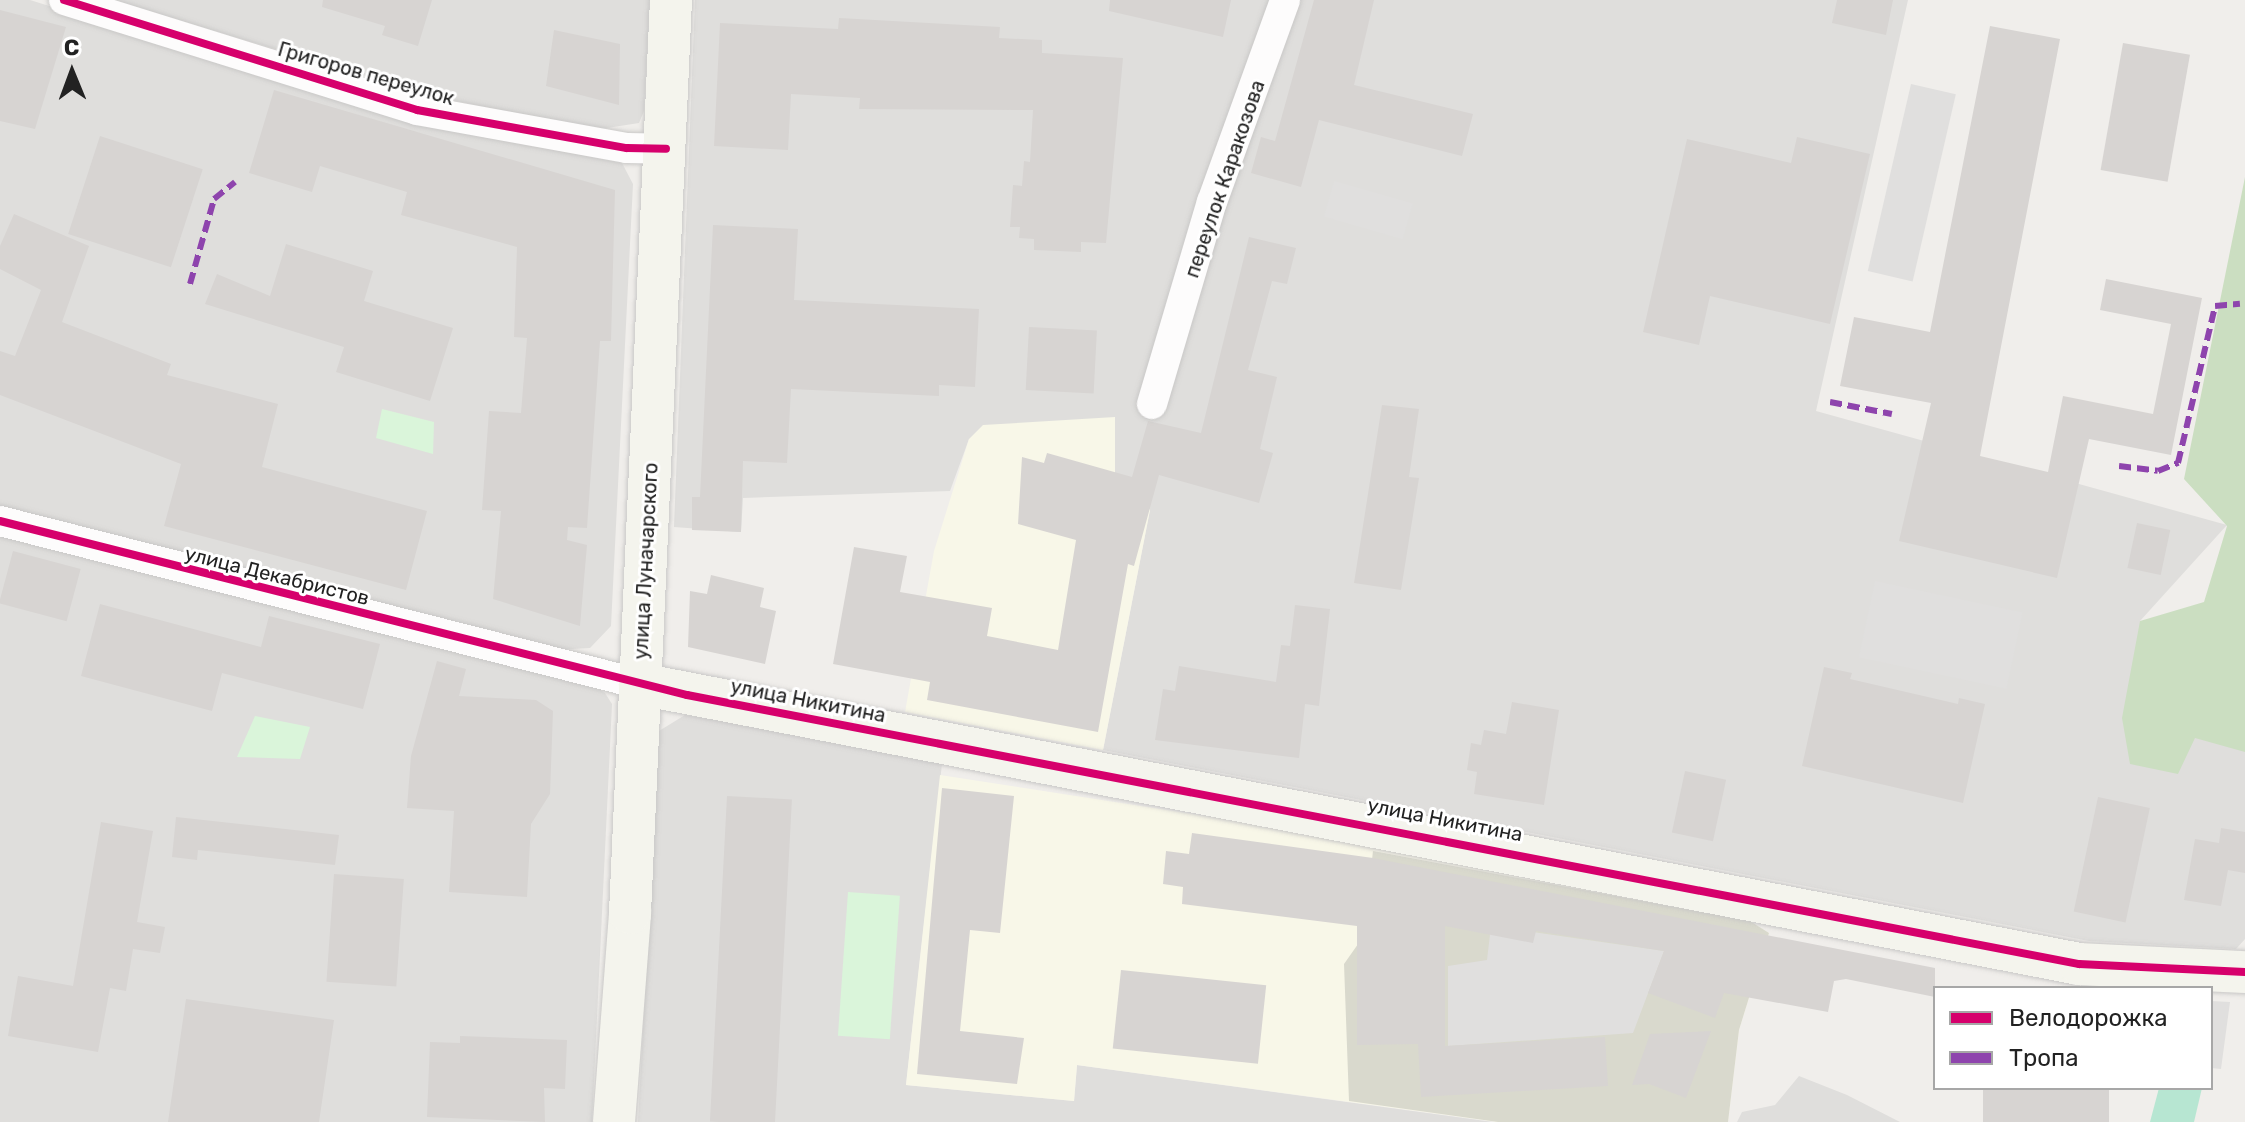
<!DOCTYPE html>
<html>
<head>
<meta charset="utf-8">
<style>
  body { margin:0 }
  #map { position:relative; width:2245px; height:1122px; overflow:hidden; background:#f0eeeb; font-family:Rubik,sans-serif }
  div>[style] { position:absolute }
  [style*='--x'] { left:calc(var(--x)*1px); top:calc(var(--y)*1px); width:calc(var(--w)*1px); rotate:calc(var(--a)*1deg) }
  .residential>* { inset:0; background:#dfdedc }
  .education>* { inset:0; background:#f8f7e8 }
  .construction>* { inset:0; background:#d9d9cd }
  .forest>* { inset:0; background:#cbdec1 }
  .park>* { inset:0; background:#daf5da; transform-origin:0 0 }
  .pitch>* { inset:0; background:#b7e6d2 }
  .parking>* { inset:0; background:#e0dfde; transform-origin:0 0 }
  .building>* { inset:0; background:#d7d4d2; transform-origin:0 0 }
  .roads { filter:drop-shadow(0 0 2px #c9c8c7) drop-shadow(0 0 2px #c9c8c7) }
  .street>* { height:30px; margin:-15px; padding:0 15px; transform-origin:15px; border-radius:15px; background:#fdfcfc }
  .secondary>* { height:42px; margin:-21px; padding:0 21px; transform-origin:21px; border-radius:21px; background:#f4f4ed }
  .quiet>* { height:6px; margin-top:-3px; transform-origin:0; background:repeating-linear-gradient(90deg,#8e44ad 0 12px,transparent 0 18px) }
  .cycleway>* { height:8px; margin:-4px; padding:0 4px; transform-origin:4px; border-radius:4px; background:#d6006c }
  span { translate:-50% -50%; white-space:nowrap; text-align:center; line-height:1.15; -webkit-text-stroke:6px #fff; paint-order:stroke }
  .street-label { font-size:20px; color:#222 }
  .legend { position:absolute; left:1933px; top:986px; width:280px; height:104px; box-sizing:border-box; background:#fff; border:2px solid #a7a7a7; margin:0; padding:10px 14px; list-style:none; font-size:24px; color:#222 }
  .legend li { display:flex; align-items:center; gap:16px; height:40px }
  .legend b { width:40px; border:2px solid #a7a7a7 }
  .north { position:absolute; left:32px; top:32px; width:80px; height:80px; -webkit-text-stroke:6px #fff; paint-order:stroke; rotate:359deg; font-size:22px; font-weight:700; line-height:32px; text-align:center; color:#222 }
  .north::after { content:''; display:block; margin:auto; width:28px; height:36px; background:#222; clip-path:polygon(50% 0,100% 100%,50% 72%,0 100%) }
</style>
</head>
<body>
<div id="map">
  <div class="residential">
    <i style="clip-path:polygon(0 0,30px 0,424px 123px,622px 163px,633px 184px,611px 626px,590px 648px,552px 650px,0 508px)"></i>
    <i style="clip-path:polygon(113px 0,650px 0,644px 111px,639px 123px,594px 130px,424px 94px)"></i>
    <i style="clip-path:polygon(695px 0,1908px 0,1816px 411px,2227px 525px,2140px 621px,2245px 713px,2245px 939px,2236px 949px,2089px 941px,1103px 750px,1150px 510px,1115px 475px,1115px 418px,969px 439px,950px 491px,743px 498px,741px 532px,674px 527px)"></i>
    <i style="clip-path:polygon(0 533px,593px 685px,605px 693px,612px 704px,592px 1122px,0 1122px)"></i>
    <i style="clip-path:polygon(685px 715px,943px 755px,906px 1085px,1074px 1101px,1077px 1065px,1493px 1122px,638px 1122px,659px 731px)"></i>
    <i style="clip-path:polygon(1799px 1076px,1847px 1095px,1900px 1122px,1737px 1122px,1742px 1112px,1775px 1105px)"></i>
  </div>
  <div class="education">
    <i style="clip-path:polygon(1115px 417px,1115px 474px,1150px 510px,1103px 750px,905px 712px,934px 551px,969px 439px,983px 425px)"></i>
    <i style="clip-path:polygon(940px 775px,1374px 842px,1750px 921px,1769px 933px,1739px 1030px,1728px 1122px,1498px 1122px,1077px 1065px,1074px 1101px,906px 1085px)"></i>
  </div>
  <div class="construction">
    <i style="clip-path:polygon(1373px 851px,1750px 921px,1769px 933px,1739px 1030px,1728px 1122px,1498px 1122px,1349px 1101px,1344px 964px,1363px 937px)"></i>
  </div>
  <div class="forest">
    <i style="clip-path:polygon(2245px 177px,2245px 752px,2195px 738px,2178px 774px,2130px 764px,2122px 718px,2140px 621px,2204px 602px,2227px 526px,2184px 479px)"></i>
  </div>
  <div class="park">
    <i style="clip-path:polygon(382px 409px,434px 422px,433px 454px,376px 438px)"></i>
    <i style="clip-path:polygon(255px 716px,310px 727px,300px 759px,237px 757px)"></i>
    <i style="left:848px;top:892px;width:52px;height:144px;rotate:4deg"></i>
  </div>
  <div class="pitch">
    <i style="clip-path:polygon(2159px 1088px,2202px 1088px,2194px 1122px,2150px 1122px)"></i>
  </div>
  <div class="parking">
    <i style="left:1911px;top:84px;width:46px;height:192px;rotate:13deg"></i>
    <i style="left:1334px;top:181px;width:82px;height:37px;rotate:16deg"></i>
    <i style="left:1875px;top:581px;width:151px;height:78px;rotate:12deg"></i>
    <i style="clip-path:polygon(1491px 926px,1664px 951px,1633px 1033px,1448px 1046px,1448px 966px,1487px 960px)"></i>
    <i style="clip-path:polygon(2211px 1001px,2230px 1002px,2221px 1069px,2211px 1068px)"></i>
  </div>
  <div class="building">
    <i style="clip-path:polygon(323px 0,432px 0,418px 46px,382px 35px,385px 26px,322px 7px)"></i>
    <i style="clip-path:polygon(1110px 0,1231px 0,1223px 37px,1109px 11px)"></i>
    <i style="clip-path:polygon(1314px 0,1374px 0,1354px 85px,1473px 114px,1462px 156px,1319px 120px,1301px 187px,1251px 173px,1261px 137px,1275px 141px)"></i>
    <i style="clip-path:polygon(1837px 0,1893px 0,1886px 35px,1832px 23px)"></i>
    <i style="clip-path:polygon(0 10px,66px 27px,35px 129px,0 121px)"></i>
    <i style="clip-path:polygon(839px 18px,1000px 27px,999px 38px,1042px 40px,1042px 53px,1123px 58px,1106px 243px,1081px 242px,1081px 252px,1034px 250px,1034px 239px,1019px 238px,1020px 227px,1010px 227px,1013px 185px,1022px 186px,1024px 161px,1030px 162px,1033px 110px,859px 109px,860px 98px,791px 94px,788px 150px,714px 146px,720px 23px,838px 29px)"></i>
    <i style="clip-path:polygon(1990px 26px,2060px 39px,1980px 456px,2048px 472px,2063px 396px,2153px 414px,2171px 324px,2100px 310px,2106px 279px,2202px 298px,2171px 455px,2089px 439px,2057px 578px,1899px 541px,1931px 403px,1840px 386px,1854px 317px,1930px 332px)"></i>
    <i style="clip-path:polygon(554px 30px,620px 44px,619px 105px,546px 86px)"></i>
    <i style="left:2123px;top:43px;width:68px;height:129px;rotate:10deg"></i>
    <i style="clip-path:polygon(274px 90px,615px 190px,611px 341px,600px 341px,587px 528px,568px 527px,567px 540px,587px 545px,580px 626px,493px 599px,501px 511px,482px 510px,489px 411px,521px 413px,527px 338px,514px 337px,517px 247px,401px 215px,407px 192px,320px 166px,312px 192px,249px 173px)"></i>
    <i style="left:100px;top:136px;width:108px;height:103px;rotate:18deg"></i>
    <i style="clip-path:polygon(1797px 137px,1870px 154px,1830px 324px,1710px 296px,1699px 345px,1643px 332px,1687px 139px,1791px 163px)"></i>
    <i style="clip-path:polygon(14px 214px,89px 246px,62px 322px,171px 364px,167px 375px,278px 404px,262px 467px,427px 511px,406px 590px,164px 526px,181px 464px,0 395px,0 351px,15px 356px,41px 290px,0 269px,0 246px)"></i>
    <i style="clip-path:polygon(713px 225px,798px 229px,794px 300px,979px 309px,975px 387px,939px 385px,939px 396px,791px 389px,787px 463px,743px 461px,741px 532px,692px 530px,692px 497px,700px 497px)"></i>
    <i style="clip-path:polygon(1249px 237px,1296px 248px,1287px 284px,1272px 281px,1248px 370px,1277px 377px,1260px 449px,1273px 453px,1259px 503px,1159px 475px,1134px 566px,1128px 564px,1098px 732px,927px 700px,930px 682px,833px 664px,854px 547px,907px 556px,900px 592px,992px 608px,987px 636px,1058px 650px,1076px 540px,1018px 524px,1022px 457px,1044px 463px,1047px 453px,1132px 477px,1148px 421px,1201px 433px)"></i>
    <i style="clip-path:polygon(286px 244px,373px 271px,364px 301px,453px 328px,430px 401px,336px 372px,344px 347px,205px 304px,217px 274px,270px 296px)"></i>
    <i style="left:1029px;top:327px;width:68px;height:63px;rotate:3deg"></i>
    <i style="clip-path:polygon(1382px 405px,1419px 409px,1409px 477px,1419px 478px,1401px 590px,1354px 583px)"></i>
    <i style="left:2137px;top:523px;width:34px;height:46px;rotate:12deg"></i>
    <i style="left:13px;top:551px;width:70px;height:54px;rotate:15deg"></i>
    <i style="clip-path:polygon(711px 575px,764px 588px,760px 607px,776px 611px,765px 664px,688px 647px,690px 591px,707px 594px)"></i>
    <i style="clip-path:polygon(100px 604px,261px 647px,269px 616px,380px 644px,363px 709px,222px 673px,212px 711px,81px 676px)"></i>
    <i style="clip-path:polygon(1295px 605px,1330px 609px,1319px 706px,1305px 704px,1299px 758px,1155px 740px,1163px 689px,1175px 691px,1179px 666px,1276px 682px,1281px 645px,1290px 646px)"></i>
    <i style="clip-path:polygon(437px 661px,466px 669px,459px 696px,536px 700px,553px 711px,550px 794px,531px 824px,527px 897px,449px 892px,454px 811px,407px 808px,411px 756px)"></i>
    <i style="clip-path:polygon(1824px 667px,1852px 673px,1850px 679px,1958px 704px,1959px 698px,1985px 704px,1963px 803px,1802px 766px)"></i>
    <i style="clip-path:polygon(1512px 702px,1559px 710px,1544px 805px,1474px 794px,1477px 772px,1467px 770px,1471px 743px,1481px 745px,1484px 730px,1506px 734px)"></i>
    <i style="left:1685px;top:771px;width:42px;height:63px;rotate:12deg"></i>
    <i style="clip-path:polygon(942px 788px,1014px 796px,1000px 933px,970px 930px,960px 1031px,1024px 1038px,1017px 1084px,917px 1074px)"></i>
    <i style="left:727px;top:796px;width:65px;height:326px;rotate:3deg"></i>
    <i style="left:2098px;top:797px;width:53px;height:117px;rotate:12deg"></i>
    <i style="clip-path:polygon(176px 817px,339px 835px,335px 865px,198px 850px,197px 860px,172px 857px)"></i>
    <i style="clip-path:polygon(101px 822px,153px 831px,137px 922px,165px 927px,160px 953px,133px 949px,126px 991px,110px 988px,98px 1052px,8px 1036px,18px 976px,73px 986px)"></i>
    <i style="clip-path:polygon(2221px 828px,2245px 832px,2245px 873px,2228px 870px,2221px 906px,2184px 900px,2195px 839px,2219px 843px)"></i>
    <i style="clip-path:polygon(1192px 833px,1373px 858px,1935px 968px,1935px 997px,1846px 979px,1834px 981px,1828px 1012px,1724px 993px,1715px 1018px,1648px 993px,1664px 951px,1536px 931px,1533px 943px,1445px 926px,1445px 1046px,1605px 1037px,1608px 1086px,1421px 1097px,1418px 1044px,1357px 1045px,1357px 926px,1182px 904px,1183px 887px,1163px 884px,1166px 851px,1189px 854px)"></i>
    <i style="left:334px;top:874px;width:70px;height:108px;rotate:4deg"></i>
    <i style="left:1121px;top:970px;width:146px;height:79px;rotate:6deg"></i>
    <i style="clip-path:polygon(186px 999px,334px 1020px,319px 1122px,168px 1122px)"></i>
    <i style="clip-path:polygon(1711px 1031px,1686px 1098px,1649px 1084px,1632px 1085px,1650px 1034px)"></i>
    <i style="clip-path:polygon(460px 1036px,567px 1040px,565px 1089px,544px 1088px,545px 1122px,427px 1117px,430px 1042px,460px 1043px)"></i>
    <i style="left:1983px;top:1088px;width:126px;height:34px"></i>
  </div>
  <div class="roads">
    <div class="street">
      <i style="--x:64;--y:0;--w:370;--a:17.3"></i>
      <i style="--x:417;--y:110;--w:213;--a:10.3"></i>
      <i style="--x:627;--y:148;--w:39;--a:1"></i>
      <i style="--x:1152;--y:404;--w:211;--a:-73.5"></i>
      <i style="--x:1212;--y:202;--w:215;--a:-70.1"></i>
      <i style="--x:0;--y:521;--w:660;--a:14.29"></i>
    </div>
    <div class="secondary">
      <i style="--x:640;--y:684;--w:1466;--a:11.01"></i>
      <i style="--x:2079;--y:964;--w:166;--a:2.8"></i>
      <i style="--x:614;--y:1122;--w:210;--a:-85.6"></i>
      <i style="--x:630;--y:913;--w:914;--a:-87.43"></i>
    </div>
  </div>
  <div class="quiet">
    <i style="--x:190;--y:284;--w:88;--a:-74.2"></i>
    <i style="--x:214;--y:199;--w:27;--a:-39"></i>
    <i style="--x:1830;--y:402;--w:63;--a:11"></i>
    <i style="--x:2119;--y:466;--w:39;--a:7"></i>
    <i style="--x:2158;--y:471;--w:22;--a:-22"></i>
    <i style="--x:2178;--y:463;--w:161;--a:-76.7"></i>
    <i style="--x:2215;--y:306;--w:25;--a:-5"></i>
  </div>
  <div class="cycleway">
    <i style="--x:64;--y:0;--w:370;--a:17.3"></i>
    <i style="--x:417;--y:110;--w:213;--a:10.3"></i>
    <i style="--x:627;--y:148;--w:39;--a:1"></i>
    <i style="--x:0;--y:521;--w:709;--a:14.21"></i>
    <i style="--x:687;--y:695;--w:1418;--a:10.94"></i>
    <i style="--x:2079;--y:964;--w:166;--a:2.8"></i>
  </div>
  <div class="street-label">
    <span style="left:366px;top:74px;rotate:16deg">Григоров переулок</span>
    <span style="left:1225px;top:179px;rotate:-71deg">переулок Каракозова</span>
    <span style="left:646px;top:561px;rotate:-87deg">улица Луначарского</span>
    <span style="left:277px;top:576px;rotate:14deg">улица Декабристов</span>
    <span style="left:808px;top:701px;rotate:11deg">улица Никитина</span>
    <span style="left:1445px;top:820px;rotate:11deg">улица Никитина</span>
  </div>
  <ul class="legend">
  <li><b style="height:10px;background:#d6006c"></b>Велодорожка</li>
  <li><b style="height:10px;background:#8e44ad"></b>Тропа</li>
  </ul>
  <div class="north">С</div>
</div>
</body>
</html>
